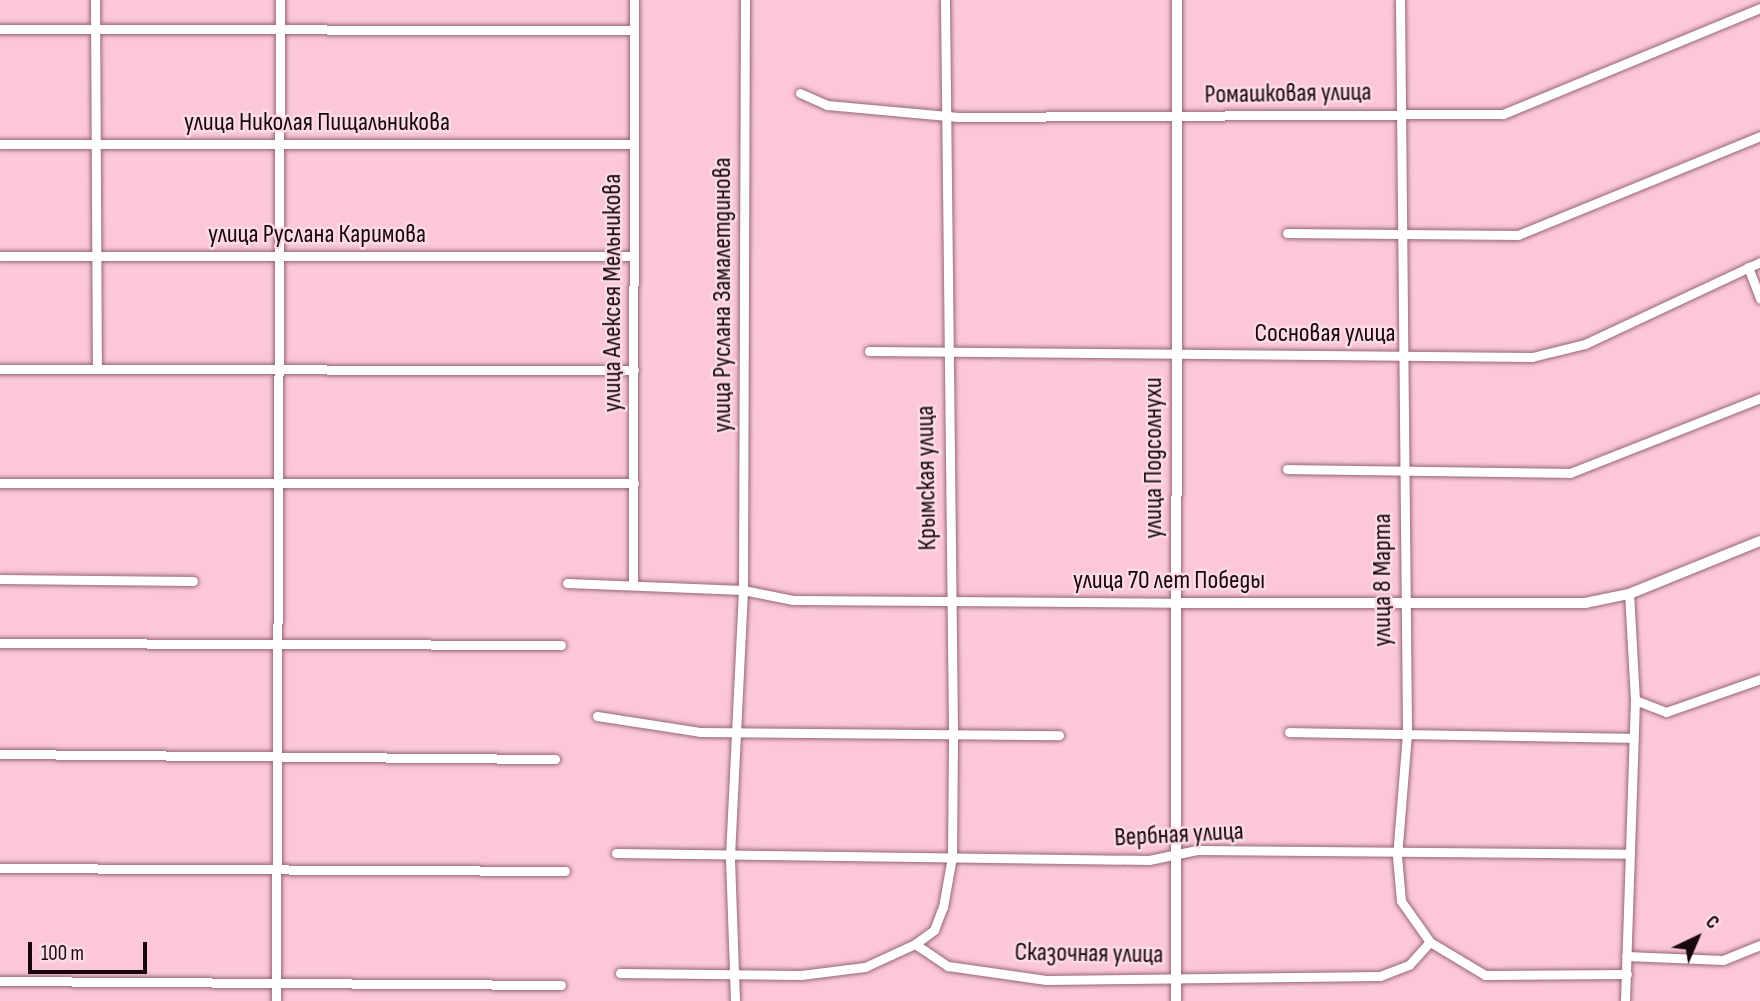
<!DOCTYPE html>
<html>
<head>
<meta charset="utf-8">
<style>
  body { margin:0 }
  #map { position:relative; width:1760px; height:1001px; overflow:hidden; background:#fcc7da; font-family:"Sofia Sans Condensed",sans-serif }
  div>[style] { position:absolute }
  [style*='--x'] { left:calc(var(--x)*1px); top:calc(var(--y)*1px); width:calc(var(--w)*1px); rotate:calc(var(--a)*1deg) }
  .roads { filter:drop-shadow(0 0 2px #956678) drop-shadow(0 0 2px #956678) }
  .minor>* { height:9px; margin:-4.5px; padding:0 4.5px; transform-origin:4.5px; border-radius:4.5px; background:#fff }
  .tertiary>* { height:10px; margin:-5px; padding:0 5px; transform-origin:5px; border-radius:5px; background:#fff }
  span { translate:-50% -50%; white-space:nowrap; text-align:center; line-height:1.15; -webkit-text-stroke:5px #fcdbe6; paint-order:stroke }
  .street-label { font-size:26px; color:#17070d }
  .north { position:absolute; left:1662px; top:903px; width:70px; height:70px; -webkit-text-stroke:5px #fcdbe6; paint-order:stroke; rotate:44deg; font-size:19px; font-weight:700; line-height:28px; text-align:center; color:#17070d }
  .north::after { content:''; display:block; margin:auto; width:24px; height:32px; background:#17070d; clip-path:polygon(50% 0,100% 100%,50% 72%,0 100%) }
  .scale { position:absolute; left:28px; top:942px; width:119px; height:32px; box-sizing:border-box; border:4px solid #17070d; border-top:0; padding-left:9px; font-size:21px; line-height:24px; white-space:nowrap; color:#17070d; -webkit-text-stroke:5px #fcdbe6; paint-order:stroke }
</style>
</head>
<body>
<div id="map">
  <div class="roads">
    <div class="minor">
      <i style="--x:95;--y:0;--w:369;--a:89.7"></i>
      <i style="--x:1400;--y:0;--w:733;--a:89.45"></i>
      <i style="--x:1407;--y:733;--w:123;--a:94.6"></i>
      <i style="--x:1397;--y:856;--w:45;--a:84.9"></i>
      <i style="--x:1401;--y:901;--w:50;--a:54.7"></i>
      <i style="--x:1430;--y:942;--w:64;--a:31"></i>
      <i style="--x:1485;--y:975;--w:142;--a:-0.4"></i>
      <i style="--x:0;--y:29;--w:634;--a:0.09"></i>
      <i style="--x:800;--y:93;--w:30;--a:24"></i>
      <i style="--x:827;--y:105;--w:132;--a:5.2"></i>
      <i style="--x:958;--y:117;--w:545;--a:-0.32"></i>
      <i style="--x:1503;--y:114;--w:278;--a:-22.4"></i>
      <i style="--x:0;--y:144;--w:634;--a:0"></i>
      <i style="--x:1287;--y:233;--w:231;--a:0.5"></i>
      <i style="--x:1518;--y:235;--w:261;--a:-22.2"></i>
      <i style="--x:0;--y:256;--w:634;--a:0"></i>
      <i style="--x:1748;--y:267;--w:34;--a:69"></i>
      <i style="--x:869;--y:351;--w:663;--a:0.52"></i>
      <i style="--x:1532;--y:357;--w:55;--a:-13.8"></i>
      <i style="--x:1585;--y:344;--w:193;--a:-25.1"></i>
      <i style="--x:0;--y:369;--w:634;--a:0.09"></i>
      <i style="--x:1287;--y:469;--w:283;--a:0.8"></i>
      <i style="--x:1570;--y:473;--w:204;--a:-21.5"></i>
      <i style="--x:0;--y:483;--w:634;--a:0"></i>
      <i style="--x:0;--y:579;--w:193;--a:0.6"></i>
      <i style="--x:567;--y:583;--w:176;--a:2.3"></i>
      <i style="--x:743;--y:590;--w:51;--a:11.3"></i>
      <i style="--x:793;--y:600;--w:383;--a:0.4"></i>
      <i style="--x:633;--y:585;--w:585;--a:-89.9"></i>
      <i style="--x:0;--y:643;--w:561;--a:0.2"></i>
      <i style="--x:1635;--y:700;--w:33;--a:21"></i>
      <i style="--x:1666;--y:712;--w:100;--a:-19.3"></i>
      <i style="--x:597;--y:716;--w:104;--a:8.8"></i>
      <i style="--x:700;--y:732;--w:359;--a:0.5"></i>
      <i style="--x:1289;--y:732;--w:345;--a:1"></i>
      <i style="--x:0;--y:754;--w:555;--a:0.52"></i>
      <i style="--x:616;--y:853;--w:533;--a:0.75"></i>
      <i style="--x:1149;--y:860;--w:49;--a:-11.8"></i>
      <i style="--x:1197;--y:850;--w:433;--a:0.5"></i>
      <i style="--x:0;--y:868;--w:565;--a:0.3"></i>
      <i style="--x:915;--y:944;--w:40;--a:34"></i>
      <i style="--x:948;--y:966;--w:99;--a:8.1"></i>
      <i style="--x:1046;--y:980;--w:334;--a:-0.7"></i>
      <i style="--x:1380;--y:976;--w:31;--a:-21"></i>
      <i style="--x:1409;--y:965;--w:31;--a:-48"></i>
      <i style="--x:1626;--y:956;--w:97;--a:2.4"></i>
      <i style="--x:1723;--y:960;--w:40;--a:-22"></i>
      <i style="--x:620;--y:973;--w:181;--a:0.6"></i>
      <i style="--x:801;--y:975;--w:64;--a:-7.1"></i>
      <i style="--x:865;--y:967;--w:55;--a:-24.7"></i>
      <i style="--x:915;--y:944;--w:24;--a:-36"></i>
      <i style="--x:934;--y:930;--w:25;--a:-69"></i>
      <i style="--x:943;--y:907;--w:51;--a:-79.8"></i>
      <i style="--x:952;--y:857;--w:127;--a:-89.5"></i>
      <i style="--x:953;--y:730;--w:730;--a:-90.63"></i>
      <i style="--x:0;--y:981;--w:561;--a:0.41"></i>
      <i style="--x:276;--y:1001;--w:1001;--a:-89.77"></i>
      <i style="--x:735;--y:1001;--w:145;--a:-92"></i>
      <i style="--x:730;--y:856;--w:266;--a:-87.2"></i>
      <i style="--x:743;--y:590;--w:590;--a:-89.81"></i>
      <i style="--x:1625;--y:1001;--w:301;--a:-88.1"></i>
      <i style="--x:1635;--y:700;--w:106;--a:-93.2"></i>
    </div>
    <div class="tertiary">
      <i style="--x:1176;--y:603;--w:409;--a:0"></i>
      <i style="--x:1585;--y:603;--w:45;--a:-11.6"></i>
      <i style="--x:1629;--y:594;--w:141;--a:-22"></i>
      <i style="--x:1176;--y:1001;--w:1001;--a:-89.94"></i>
    </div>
  </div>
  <div class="street-label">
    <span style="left:1288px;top:94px;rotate:-1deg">Ромашковая улица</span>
    <span style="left:317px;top:123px">улица Николая Пищальникова</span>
    <span style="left:317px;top:235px">улица Руслана Каримова</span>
    <span style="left:613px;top:293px;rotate:-90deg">улица Алексея Мельникова</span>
    <span style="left:723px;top:295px;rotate:-90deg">улица Руслана Замалетдинова</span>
    <span style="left:1325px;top:334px">Сосновая улица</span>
    <span style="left:1154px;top:458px;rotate:-90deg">улица Подсолнухи</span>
    <span style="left:927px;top:478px;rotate:-91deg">Крымская улица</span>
    <span style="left:1383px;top:580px;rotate:-90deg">улица 8 Марта</span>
    <span style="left:1169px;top:581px">улица 70 лет Победы</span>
    <span style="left:1179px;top:835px;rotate:-3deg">Вербная улица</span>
    <span style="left:1089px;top:954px;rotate:1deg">Сказочная улица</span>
  </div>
  <div class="north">С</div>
  <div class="scale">100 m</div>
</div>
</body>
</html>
